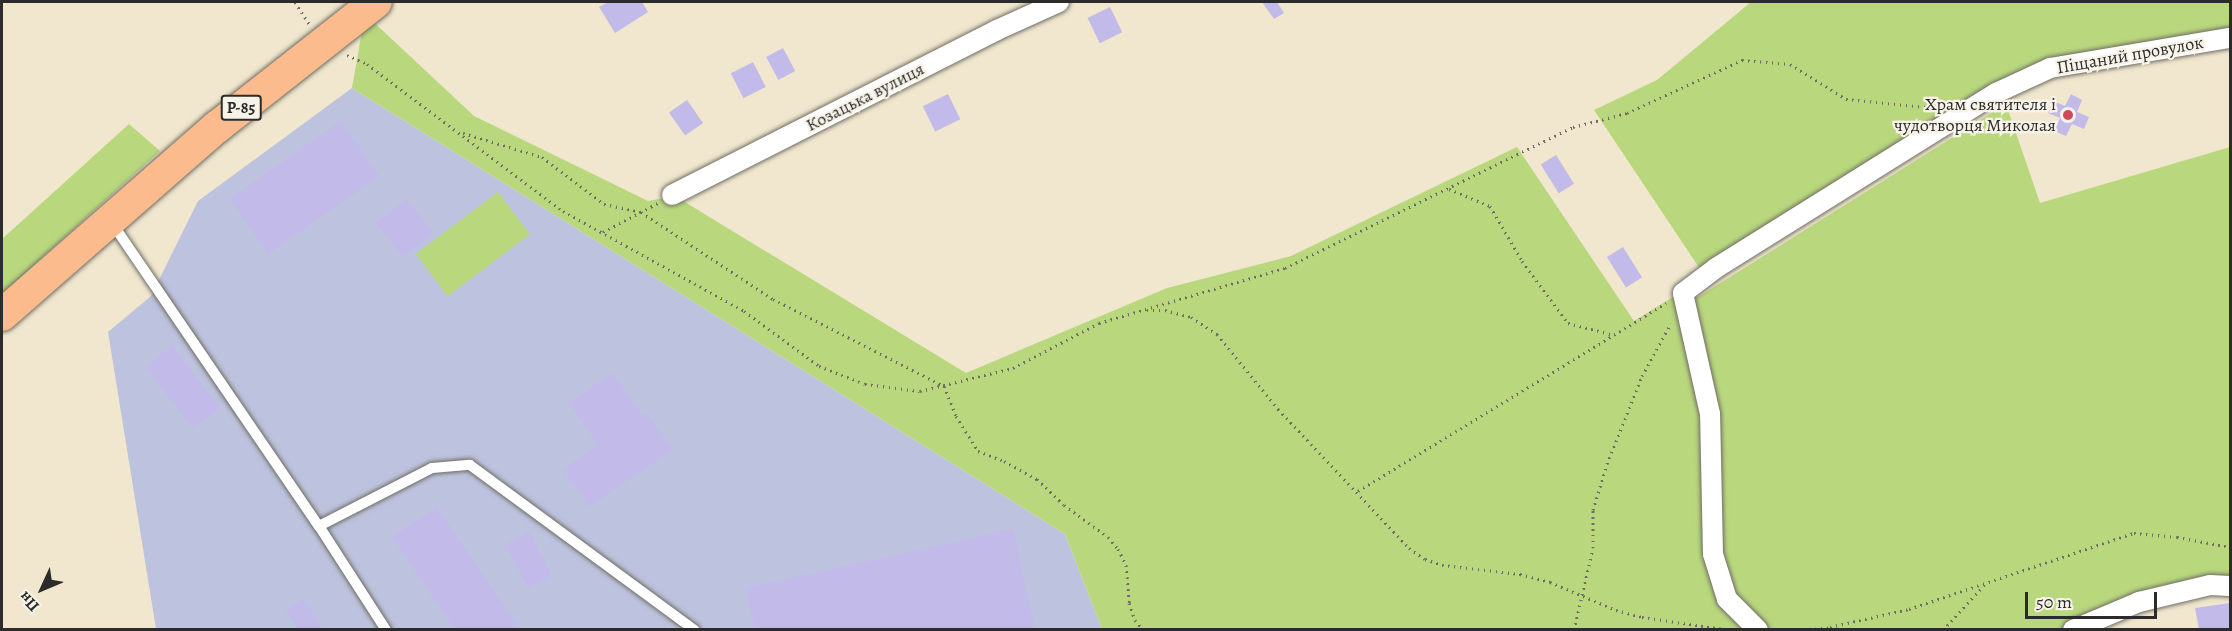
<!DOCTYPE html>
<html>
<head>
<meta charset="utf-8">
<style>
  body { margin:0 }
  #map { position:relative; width:2232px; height:631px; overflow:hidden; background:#f0e7ce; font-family:Alegreya,serif }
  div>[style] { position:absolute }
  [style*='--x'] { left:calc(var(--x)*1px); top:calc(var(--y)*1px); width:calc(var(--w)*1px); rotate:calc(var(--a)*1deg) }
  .industrial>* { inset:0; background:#bdc3de }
  .green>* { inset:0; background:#b9d87e; transform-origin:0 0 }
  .building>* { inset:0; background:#c2bae8; transform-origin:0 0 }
  .path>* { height:3px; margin-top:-1.5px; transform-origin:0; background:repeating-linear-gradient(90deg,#706d64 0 1.5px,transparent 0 6px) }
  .roads { filter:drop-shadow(0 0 2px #706d64) drop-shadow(0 0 2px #706d64) }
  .service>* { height:10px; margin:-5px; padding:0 5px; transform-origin:5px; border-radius:5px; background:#fff }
  .minor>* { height:20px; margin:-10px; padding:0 10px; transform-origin:10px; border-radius:10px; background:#fff }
  .primary>* { height:32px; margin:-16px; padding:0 16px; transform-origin:16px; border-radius:16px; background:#fbbb8d }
  .dots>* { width:16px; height:16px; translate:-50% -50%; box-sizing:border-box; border:3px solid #f7f3e8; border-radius:50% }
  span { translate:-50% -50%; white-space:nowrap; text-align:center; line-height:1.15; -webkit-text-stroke:4.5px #f7f3e8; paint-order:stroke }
  .shield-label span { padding:2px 4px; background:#f7f3e8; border:2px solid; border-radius:4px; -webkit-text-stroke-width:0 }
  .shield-label { font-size:16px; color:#2b2b2b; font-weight:700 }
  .street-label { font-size:18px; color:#2b2b2b }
  .poi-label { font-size:18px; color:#2b2b2b }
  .right { translate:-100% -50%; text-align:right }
  .frame { position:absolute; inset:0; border:3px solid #2b2b2b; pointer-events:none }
  .north { position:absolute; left:12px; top:559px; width:60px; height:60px; -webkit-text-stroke:4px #f7f3e8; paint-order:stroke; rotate:226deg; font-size:16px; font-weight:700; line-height:24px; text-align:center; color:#2b2b2b }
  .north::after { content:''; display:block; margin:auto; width:21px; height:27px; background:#2b2b2b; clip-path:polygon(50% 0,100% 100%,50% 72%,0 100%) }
  .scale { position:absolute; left:2025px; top:592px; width:132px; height:27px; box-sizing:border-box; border:3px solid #2b2b2b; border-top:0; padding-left:8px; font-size:18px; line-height:21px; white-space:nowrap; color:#2b2b2b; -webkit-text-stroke:4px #f7f3e8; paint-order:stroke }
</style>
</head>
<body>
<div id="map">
  <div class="industrial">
    <i style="clip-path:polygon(352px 88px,1065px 534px,1102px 629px,156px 629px,108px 332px,151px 296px,198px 201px)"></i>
  </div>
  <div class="green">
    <i style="clip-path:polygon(1751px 2px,2230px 2px,2230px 37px,2050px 67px,1704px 275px,1594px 110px,1657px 80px)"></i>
    <i style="clip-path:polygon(365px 14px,474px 116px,648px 201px,675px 196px,966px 373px,1167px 288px,1291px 256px,1517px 147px,1634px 321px,1681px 292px,1708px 414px,1711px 554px,1756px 629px,1102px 629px,1065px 534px,352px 88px)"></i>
    <i style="clip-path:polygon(2006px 104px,2040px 203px,2230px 147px,2230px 584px,2070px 629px,1761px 629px,1729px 598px,1714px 554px,1711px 414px,1687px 304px)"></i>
    <i style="clip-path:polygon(129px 124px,160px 151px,2px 294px,2px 239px)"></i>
    <i style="left:498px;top:192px;width:53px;height:103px;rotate:53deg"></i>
  </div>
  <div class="building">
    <i style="clip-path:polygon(608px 2px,642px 2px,648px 12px,615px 33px,599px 7px)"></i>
    <i style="clip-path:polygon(1262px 2px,1277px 2px,1284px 13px,1274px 19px)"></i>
    <i style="left:1110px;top:7px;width:28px;height:25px;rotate:64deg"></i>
    <i style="left:783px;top:48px;width:26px;height:19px;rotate:62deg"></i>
    <i style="left:753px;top:62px;width:28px;height:25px;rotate:63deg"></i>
    <i style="left:948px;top:94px;width:28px;height:28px;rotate:64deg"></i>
    <i style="clip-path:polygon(2071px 94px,2082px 100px,2077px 112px,2089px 117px,2084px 129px,2072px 124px,2066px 136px,2054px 131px,2060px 118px,2048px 113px,2053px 101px,2065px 106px)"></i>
    <i style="left:687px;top:100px;width:28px;height:22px;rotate:55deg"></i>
    <i style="left:341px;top:121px;width:67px;height:136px;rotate:55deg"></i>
    <i style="left:1556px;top:155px;width:34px;height:18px;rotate:58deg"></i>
    <i style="left:407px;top:199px;width:43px;height:39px;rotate:52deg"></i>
    <i style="left:1623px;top:247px;width:36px;height:19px;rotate:58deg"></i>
    <i style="left:172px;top:346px;width:78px;height:34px;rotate:52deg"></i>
    <i style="clip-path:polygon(613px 373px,642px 415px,647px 412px,673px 450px,589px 507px,563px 469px,598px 445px,569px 403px)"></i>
    <i style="clip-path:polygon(437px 507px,521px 630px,455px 630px,392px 537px)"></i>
    <i style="clip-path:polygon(1013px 529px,1035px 630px,755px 630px,746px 588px)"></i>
    <i style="left:529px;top:532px;width:49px;height:27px;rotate:62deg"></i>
    <i style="clip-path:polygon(303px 599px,324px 630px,298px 630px,286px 611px)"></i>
    <i style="clip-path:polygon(2230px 603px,2230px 628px,2199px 630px,2195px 608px)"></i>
  </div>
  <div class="path">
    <i style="--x:295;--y:2;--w:27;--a:57"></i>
    <i style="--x:347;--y:55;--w:22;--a:24"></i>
    <i style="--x:367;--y:64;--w:245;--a:36.9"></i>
    <i style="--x:563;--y:211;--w:207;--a:28.9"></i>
    <i style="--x:744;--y:311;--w:93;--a:36.3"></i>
    <i style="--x:819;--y:366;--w:49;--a:21.4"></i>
    <i style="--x:865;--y:384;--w:55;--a:7.3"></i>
    <i style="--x:920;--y:391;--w:96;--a:-13.9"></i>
    <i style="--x:1013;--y:368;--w:97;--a:-27.6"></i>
    <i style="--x:1099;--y:323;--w:194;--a:-16.5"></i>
    <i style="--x:1285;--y:268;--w:321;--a:-26.1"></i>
    <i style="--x:1573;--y:127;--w:56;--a:-14.5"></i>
    <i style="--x:1627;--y:113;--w:127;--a:-24.7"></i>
    <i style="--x:1742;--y:60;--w:48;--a:4.8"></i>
    <i style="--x:1790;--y:64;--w:66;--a:32"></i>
    <i style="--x:1846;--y:99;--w:90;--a:5.7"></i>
    <i style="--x:463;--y:133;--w:83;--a:16.9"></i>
    <i style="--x:542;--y:157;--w:78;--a:37.2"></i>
    <i style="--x:604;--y:204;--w:38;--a:12"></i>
    <i style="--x:641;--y:212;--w:158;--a:33.4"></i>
    <i style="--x:773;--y:299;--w:192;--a:27"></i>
    <i style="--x:944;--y:386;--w:32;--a:68"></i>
    <i style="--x:956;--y:416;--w:41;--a:57.8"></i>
    <i style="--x:978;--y:451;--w:28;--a:21"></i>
    <i style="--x:1004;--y:461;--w:38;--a:29"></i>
    <i style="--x:1037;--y:479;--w:37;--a:44"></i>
    <i style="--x:1064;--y:505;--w:54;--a:36"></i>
    <i style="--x:1108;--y:537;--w:16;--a:50"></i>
    <i style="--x:1118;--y:549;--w:18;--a:63"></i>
    <i style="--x:1126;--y:565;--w:38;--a:85"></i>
    <i style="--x:1129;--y:603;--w:18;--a:71"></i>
    <i style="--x:1135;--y:620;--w:13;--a:51"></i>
    <i style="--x:1449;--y:189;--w:44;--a:22.5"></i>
    <i style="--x:1490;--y:206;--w:64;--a:59.8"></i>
    <i style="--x:1522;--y:261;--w:77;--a:53.4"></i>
    <i style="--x:1568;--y:323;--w:48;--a:14.6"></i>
    <i style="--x:603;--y:232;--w:62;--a:-27.8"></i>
    <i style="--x:1147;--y:310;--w:18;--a:0"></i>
    <i style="--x:1165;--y:310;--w:27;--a:15"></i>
    <i style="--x:1191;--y:317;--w:31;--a:33"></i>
    <i style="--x:1217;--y:334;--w:97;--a:50.9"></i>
    <i style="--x:1278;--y:409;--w:191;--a:46.7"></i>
    <i style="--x:1409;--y:548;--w:19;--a:35"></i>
    <i style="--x:1425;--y:559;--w:18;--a:19"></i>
    <i style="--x:1442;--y:565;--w:79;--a:6.6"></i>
    <i style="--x:1520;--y:574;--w:31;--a:15"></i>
    <i style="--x:1550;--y:582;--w:72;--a:23"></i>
    <i style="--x:1616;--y:610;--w:27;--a:15"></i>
    <i style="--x:1642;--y:617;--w:89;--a:8.4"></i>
    <i style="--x:1358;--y:491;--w:361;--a:-31.4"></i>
    <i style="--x:1574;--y:630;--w:84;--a:-77"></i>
    <i style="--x:1593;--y:548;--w:38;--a:-90"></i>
    <i style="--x:1593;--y:510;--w:48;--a:-73.1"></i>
    <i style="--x:1607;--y:464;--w:95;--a:-68.3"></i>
    <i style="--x:1642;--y:376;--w:60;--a:-61.3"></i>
    <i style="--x:1803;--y:630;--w:27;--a:-6"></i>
    <i style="--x:1830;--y:627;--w:81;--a:-12.8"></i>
    <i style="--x:1909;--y:609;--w:237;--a:-18.7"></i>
    <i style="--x:2134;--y:533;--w:43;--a:5.3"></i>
    <i style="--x:2177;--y:537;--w:54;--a:10.7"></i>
    <i style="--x:1943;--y:630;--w:64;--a:-47.5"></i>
  </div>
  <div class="roads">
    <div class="service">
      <i style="--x:112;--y:223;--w:367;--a:55.7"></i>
      <i style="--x:319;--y:526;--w:124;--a:57.2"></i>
      <i style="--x:319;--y:526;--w:127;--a:-27.2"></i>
      <i style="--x:432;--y:468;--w:38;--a:-5"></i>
      <i style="--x:470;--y:465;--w:279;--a:36.3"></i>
    </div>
    <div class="minor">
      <i style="--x:672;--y:195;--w:364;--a:-26.9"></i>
      <i style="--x:997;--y:30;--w:68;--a:-24.3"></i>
      <i style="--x:1758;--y:630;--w:44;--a:-135"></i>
      <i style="--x:1727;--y:599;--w:47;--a:-107.3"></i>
      <i style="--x:1713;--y:554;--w:140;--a:-91.2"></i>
      <i style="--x:1710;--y:414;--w:124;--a:-102.6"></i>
      <i style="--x:1683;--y:293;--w:41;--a:-37.1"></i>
      <i style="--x:1716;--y:268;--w:330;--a:-32"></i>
      <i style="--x:1996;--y:93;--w:60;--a:-24.8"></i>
      <i style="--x:2050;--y:68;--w:182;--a:-9.5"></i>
      <i style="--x:2073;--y:630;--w:72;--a:-23"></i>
      <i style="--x:2139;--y:602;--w:73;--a:-13.5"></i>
      <i style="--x:2210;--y:585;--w:20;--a:3"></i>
    </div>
    <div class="primary">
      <i style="--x:2;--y:315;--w:286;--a:-41.2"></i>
      <i style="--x:217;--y:127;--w:202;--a:-38.2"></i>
    </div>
  </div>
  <div class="dots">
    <i style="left:2068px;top:115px;background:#d1495b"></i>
  </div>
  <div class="shield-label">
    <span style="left:241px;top:108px">Р-85</span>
  </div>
  <div class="street-label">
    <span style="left:2130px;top:55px;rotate:-10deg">Піщаний провулок</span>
    <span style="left:865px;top:97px;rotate:-27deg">Козацька вулиця</span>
  </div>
  <div class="poi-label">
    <span class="right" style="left:2056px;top:115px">Храм святителя і<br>чудотворця Миколая</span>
  </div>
  <div class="frame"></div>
  <div class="north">Пн</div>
  <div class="scale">50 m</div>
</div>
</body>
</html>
